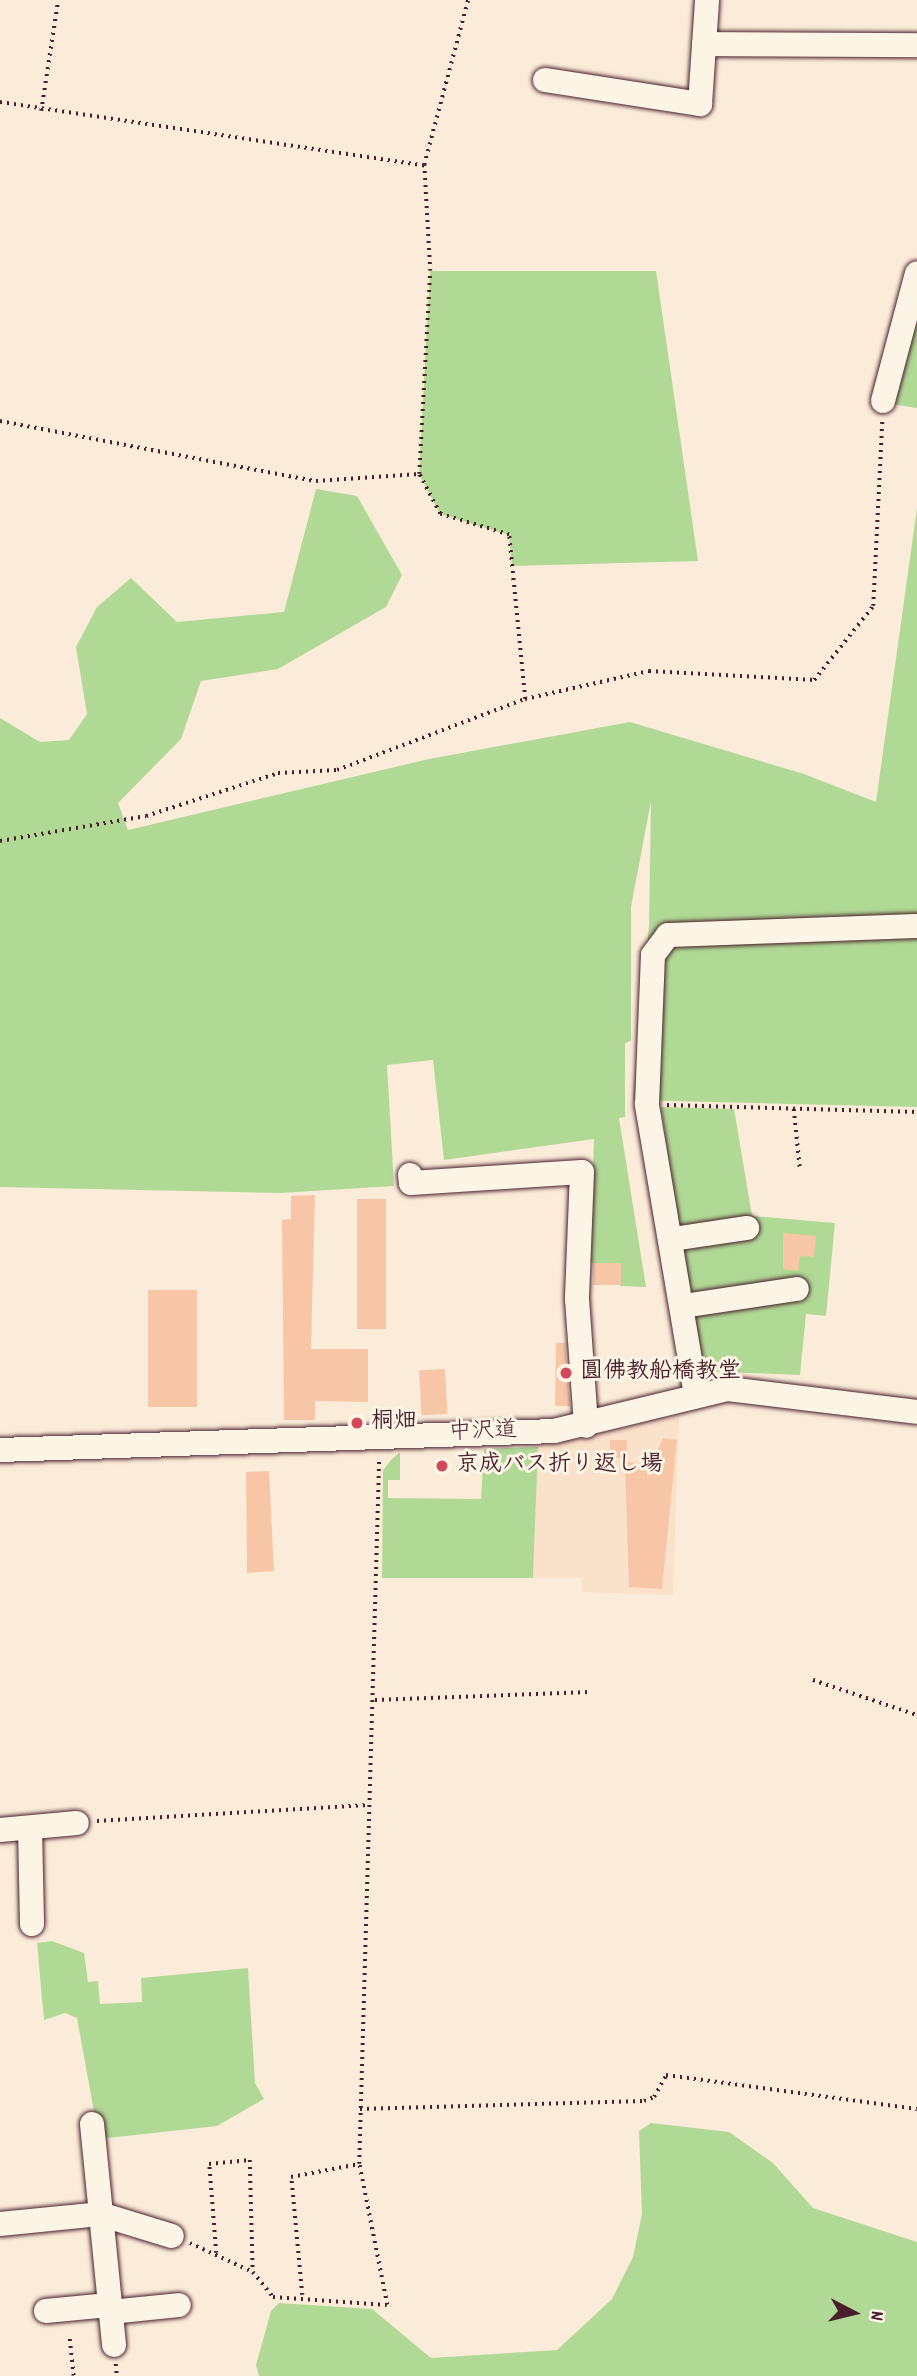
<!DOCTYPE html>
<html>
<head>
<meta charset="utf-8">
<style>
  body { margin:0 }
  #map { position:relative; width:917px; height:2376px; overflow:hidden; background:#fbecd9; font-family:Dekko,"Klee One",sans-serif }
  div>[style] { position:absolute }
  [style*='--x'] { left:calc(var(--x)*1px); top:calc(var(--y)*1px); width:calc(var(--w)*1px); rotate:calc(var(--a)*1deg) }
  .built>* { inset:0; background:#fae1ca }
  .green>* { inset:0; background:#b1d996 }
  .building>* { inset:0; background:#f7c6a7; transform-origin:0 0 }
  .path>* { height:3.5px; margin-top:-1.75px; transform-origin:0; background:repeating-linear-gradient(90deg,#4a1f2b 0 2px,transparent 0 7px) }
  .roads { filter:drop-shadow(0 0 2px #4a1f2b) drop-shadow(0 0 2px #4a1f2b) }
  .minor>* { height:24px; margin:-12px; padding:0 12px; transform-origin:12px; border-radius:12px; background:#fcf5e5 }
  .dots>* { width:19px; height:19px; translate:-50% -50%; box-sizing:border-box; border:4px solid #fcf5e5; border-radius:50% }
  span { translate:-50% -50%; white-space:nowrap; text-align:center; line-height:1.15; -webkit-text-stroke:6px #fcf5e5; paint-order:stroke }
  .poi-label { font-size:23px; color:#4a1f2b; font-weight:700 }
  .left { translate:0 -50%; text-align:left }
  .street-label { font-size:23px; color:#4a1f2b }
  .north { position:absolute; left:819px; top:2278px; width:70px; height:70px; -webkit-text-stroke:5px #fcf5e5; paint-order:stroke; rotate:97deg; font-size:19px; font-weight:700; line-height:28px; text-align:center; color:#4a1f2b }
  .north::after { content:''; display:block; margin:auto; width:24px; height:32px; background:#4a1f2b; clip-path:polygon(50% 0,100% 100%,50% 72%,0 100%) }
</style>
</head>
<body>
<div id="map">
  <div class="built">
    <i style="clip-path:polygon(679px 1416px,673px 1595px,582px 1592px,581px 1578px,533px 1578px,538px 1447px)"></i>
  </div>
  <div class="green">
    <i style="clip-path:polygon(430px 271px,656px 271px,698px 561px,512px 566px,509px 535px,440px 514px,419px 474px)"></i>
    <i style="clip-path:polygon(917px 303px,917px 408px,890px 404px)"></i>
    <i style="clip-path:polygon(316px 489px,357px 496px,402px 575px,386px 607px,278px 669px,201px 681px,181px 739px,118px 803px,128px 830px,429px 759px,630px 722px,804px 774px,876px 802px,917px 508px,917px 1107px,633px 1100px,649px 926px,651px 801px,631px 907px,631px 1041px,625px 1043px,625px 1117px,619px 1118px,646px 1287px,620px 1286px,621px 1263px,590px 1263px,594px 1139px,444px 1160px,433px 1060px,387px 1065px,394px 1186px,280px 1193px,0 1187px,0 718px,40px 742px,69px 740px,87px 714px,76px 647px,97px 607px,131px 578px,177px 622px,284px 612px)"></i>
    <i style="clip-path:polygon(661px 1107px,734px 1109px,752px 1216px,835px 1223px,826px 1316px,806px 1314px,800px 1375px,700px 1371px)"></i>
    <i style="clip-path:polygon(538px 1447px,533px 1578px,382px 1578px,383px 1470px,392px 1459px,400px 1452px,400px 1480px,388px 1480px,388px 1498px,481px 1499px,484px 1449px)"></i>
    <i style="clip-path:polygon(52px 1941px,84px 1953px,88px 1982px,98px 1981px,100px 2004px,142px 2002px,141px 1978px,248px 1968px,255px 2083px,264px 2099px,217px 2126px,99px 2139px,77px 2018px,65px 2013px,44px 2020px,37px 1943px)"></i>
    <i style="clip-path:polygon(651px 2123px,729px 2132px,773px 2163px,813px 2208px,917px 2242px,917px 2376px,259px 2376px,256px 2365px,271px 2311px,279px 2303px,372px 2309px,431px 2358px,557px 2350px,612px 2299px,633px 2257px,642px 2214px,639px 2131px)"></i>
  </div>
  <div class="building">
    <i style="clip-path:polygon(315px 1195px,311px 1349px,368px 1349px,368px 1402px,315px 1401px,315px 1420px,284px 1420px,282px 1220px,291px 1219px,291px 1196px)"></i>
    <i style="left:357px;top:1199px;width:29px;height:130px"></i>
    <i style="clip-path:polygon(783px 1233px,816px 1236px,814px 1257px,800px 1256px,798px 1271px,783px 1269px)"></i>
    <i style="left:593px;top:1263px;width:28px;height:22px"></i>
    <i style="left:148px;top:1290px;width:49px;height:117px"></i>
    <i style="clip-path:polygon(556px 1343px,565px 1343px,570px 1406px,555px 1406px)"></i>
    <i style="left:445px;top:1369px;width:45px;height:26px;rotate:87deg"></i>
    <i style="clip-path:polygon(663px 1438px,677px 1440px,662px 1589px,629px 1587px,625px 1462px,652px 1464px)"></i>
    <i style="left:610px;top:1440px;width:17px;height:18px"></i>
    <i style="clip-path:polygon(269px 1471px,274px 1571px,247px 1573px,246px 1472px)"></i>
  </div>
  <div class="path">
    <i style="--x:0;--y:102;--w:429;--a:8.5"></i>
    <i style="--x:41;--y:111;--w:112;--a:-81.3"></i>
    <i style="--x:0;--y:421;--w:322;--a:10.8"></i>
    <i style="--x:316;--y:481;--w:103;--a:-3.9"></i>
    <i style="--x:419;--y:474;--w:203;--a:-86.9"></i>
    <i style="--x:430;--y:271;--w:106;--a:-93.2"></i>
    <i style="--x:424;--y:165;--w:171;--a:-75.1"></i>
    <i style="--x:525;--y:699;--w:127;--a:-12.7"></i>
    <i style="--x:649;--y:671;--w:165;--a:3.1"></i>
    <i style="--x:814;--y:680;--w:95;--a:-51.4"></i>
    <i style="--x:873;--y:606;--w:186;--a:-87.2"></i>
    <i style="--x:0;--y:841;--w:148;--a:-9.7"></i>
    <i style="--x:146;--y:816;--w:139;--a:-18"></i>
    <i style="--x:278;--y:773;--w:59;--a:-2.9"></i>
    <i style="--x:337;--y:770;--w:201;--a:-20.7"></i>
    <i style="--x:525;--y:699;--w:165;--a:-95.6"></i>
    <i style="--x:509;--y:535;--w:72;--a:-163.1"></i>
    <i style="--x:440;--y:514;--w:45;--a:-117.7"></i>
    <i style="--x:667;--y:1105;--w:250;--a:1.6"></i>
    <i style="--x:794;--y:1109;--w:59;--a:84.2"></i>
    <i style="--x:813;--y:1680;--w:110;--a:18.6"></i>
    <i style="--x:375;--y:1700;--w:215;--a:-2.1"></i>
    <i style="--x:97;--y:1821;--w:271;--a:-3.4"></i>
    <i style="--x:360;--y:2109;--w:284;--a:-1.6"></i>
    <i style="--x:644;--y:2101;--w:11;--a:-22"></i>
    <i style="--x:654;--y:2097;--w:25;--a:-61"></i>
    <i style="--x:666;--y:2075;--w:253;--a:7.7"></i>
    <i style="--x:190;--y:2243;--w:69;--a:24.7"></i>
    <i style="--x:253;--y:2272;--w:32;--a:51"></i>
    <i style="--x:273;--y:2297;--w:114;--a:4"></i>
    <i style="--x:387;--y:2305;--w:144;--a:-101.2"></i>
    <i style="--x:359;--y:2164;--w:707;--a:-88.38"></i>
    <i style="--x:216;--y:2253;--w:89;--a:-94.5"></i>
    <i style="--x:209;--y:2164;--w:41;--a:-5.6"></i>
    <i style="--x:250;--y:2160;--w:112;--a:88.5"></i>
    <i style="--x:302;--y:2295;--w:119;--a:-95.3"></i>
    <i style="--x:291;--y:2177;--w:69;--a:-10.8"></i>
    <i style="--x:70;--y:2339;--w:37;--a:84"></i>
    <i style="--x:116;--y:2364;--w:12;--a:85"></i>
  </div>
  <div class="roads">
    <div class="minor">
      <i style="--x:704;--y:44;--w:213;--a:0.3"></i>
      <i style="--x:545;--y:80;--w:157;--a:8.8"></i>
      <i style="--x:700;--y:104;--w:104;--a:-86.1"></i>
      <i style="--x:883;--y:401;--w:132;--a:-75.1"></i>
      <i style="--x:410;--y:1175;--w:8;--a:83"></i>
      <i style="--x:411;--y:1183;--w:171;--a:-3.7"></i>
      <i style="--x:582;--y:1172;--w:127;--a:92.3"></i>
      <i style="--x:577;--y:1299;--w:127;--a:85.9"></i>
      <i style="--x:673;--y:1239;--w:75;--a:-8.5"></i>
      <i style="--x:683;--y:1306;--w:115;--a:-8.5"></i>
      <i style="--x:696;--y:1395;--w:295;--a:-99.6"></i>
      <i style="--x:647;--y:1104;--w:149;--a:-87.7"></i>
      <i style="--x:653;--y:955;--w:25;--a:-53"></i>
      <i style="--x:668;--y:935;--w:249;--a:-2.1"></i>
      <i style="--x:0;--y:1450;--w:554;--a:-1.96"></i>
      <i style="--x:554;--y:1431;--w:179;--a:-13.6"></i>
      <i style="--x:728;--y:1389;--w:190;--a:6.9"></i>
      <i style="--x:30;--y:1828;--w:96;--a:88.8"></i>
      <i style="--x:0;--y:1830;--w:77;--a:-5.2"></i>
      <i style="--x:92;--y:2124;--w:222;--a:84.3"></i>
      <i style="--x:0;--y:2224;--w:100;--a:-5.7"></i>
      <i style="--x:100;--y:2214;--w:75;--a:17"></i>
      <i style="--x:46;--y:2311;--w:63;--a:-5.4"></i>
      <i style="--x:110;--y:2312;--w:69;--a:-5.8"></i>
    </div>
  </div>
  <div class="dots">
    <i style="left:566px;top:1373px;background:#d1495b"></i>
    <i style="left:357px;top:1423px;background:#d1495b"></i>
    <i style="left:442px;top:1466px;background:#d1495b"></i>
  </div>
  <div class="poi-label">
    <span class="left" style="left:580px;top:1373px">圓佛教船橋教堂</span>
    <span class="left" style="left:371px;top:1423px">桐畑</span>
    <span class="left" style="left:456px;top:1466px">京成バス折り返し場</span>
  </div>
  <div class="street-label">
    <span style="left:483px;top:1433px;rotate:-2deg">中沢道</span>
  </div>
  <div class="north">N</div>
</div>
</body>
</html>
